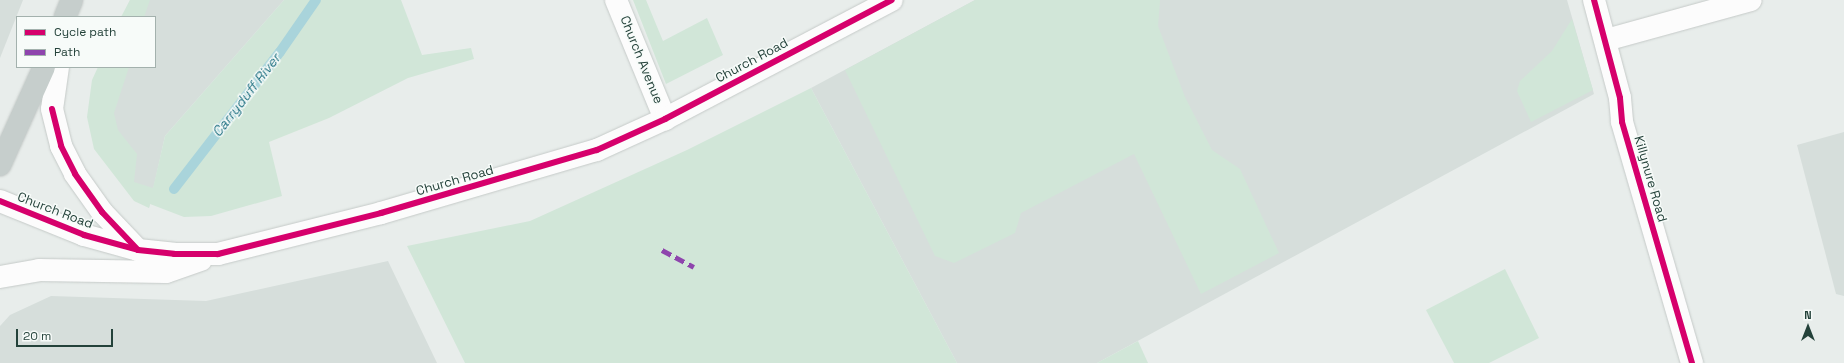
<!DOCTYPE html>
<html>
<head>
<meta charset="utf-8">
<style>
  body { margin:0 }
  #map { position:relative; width:1844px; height:363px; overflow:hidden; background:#e8edeb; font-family:"Space Grotesk",sans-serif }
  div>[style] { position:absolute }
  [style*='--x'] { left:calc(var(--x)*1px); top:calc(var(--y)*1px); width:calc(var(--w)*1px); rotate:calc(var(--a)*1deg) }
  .built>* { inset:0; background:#d6dedb }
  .green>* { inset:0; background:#d1e6d8 }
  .stream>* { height:10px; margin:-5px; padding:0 5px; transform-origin:5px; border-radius:5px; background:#a9d4db }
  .roads { filter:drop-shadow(0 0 1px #c5cac8) drop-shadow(0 0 1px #c5cac8) }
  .minor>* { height:22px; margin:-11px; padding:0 11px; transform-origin:11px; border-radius:11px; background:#fcfcfc }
  .secondary>* { height:22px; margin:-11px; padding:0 11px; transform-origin:11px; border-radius:11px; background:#fcfcfc }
  .trunk>* { height:22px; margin:-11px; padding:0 11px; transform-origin:11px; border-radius:11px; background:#c6cecc }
  .quiet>* { height:5px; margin-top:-2.5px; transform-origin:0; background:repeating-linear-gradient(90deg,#8e44ad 0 10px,transparent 0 15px) }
  .cycleway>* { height:6px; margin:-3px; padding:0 3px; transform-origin:3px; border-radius:3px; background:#d6006c }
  span { translate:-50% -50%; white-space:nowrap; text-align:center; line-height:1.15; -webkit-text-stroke:3px #f7fbf9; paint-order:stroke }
  .street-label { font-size:13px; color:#24423a }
  .water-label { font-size:14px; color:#1c6f80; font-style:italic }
  .legend { position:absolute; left:16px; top:16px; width:140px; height:52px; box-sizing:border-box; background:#f7fbf9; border:1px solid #a3b1ad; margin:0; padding:5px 7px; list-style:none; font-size:12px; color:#24423a }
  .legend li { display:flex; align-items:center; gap:8px; height:20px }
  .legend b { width:20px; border:1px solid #a3b1ad }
  .north { position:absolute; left:1788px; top:307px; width:40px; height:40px; -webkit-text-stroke:3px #f7fbf9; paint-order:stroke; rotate:0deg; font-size:11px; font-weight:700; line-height:16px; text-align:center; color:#24423a }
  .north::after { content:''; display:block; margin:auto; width:14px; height:18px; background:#24423a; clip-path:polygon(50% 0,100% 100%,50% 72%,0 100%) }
  .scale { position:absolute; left:16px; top:329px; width:97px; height:18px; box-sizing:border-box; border:2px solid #24423a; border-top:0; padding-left:5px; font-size:12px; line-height:14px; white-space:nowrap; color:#24423a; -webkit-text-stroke:3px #f7fbf9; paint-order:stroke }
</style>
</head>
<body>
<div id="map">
  <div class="built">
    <i style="clip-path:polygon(0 0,23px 0,0 58px)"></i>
    <i style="clip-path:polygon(130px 0,284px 0,165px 136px,149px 208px,112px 165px,98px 67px,155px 67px,155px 17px,122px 17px)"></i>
    <i style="clip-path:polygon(975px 0,1567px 0,1594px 94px,1097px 363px,957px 363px,811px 88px)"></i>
    <i style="clip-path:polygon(1844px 132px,1844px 296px,1836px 294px,1797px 145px)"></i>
    <i style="clip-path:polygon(388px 261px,437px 363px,0 363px,0 326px,10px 315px,51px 296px,206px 301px)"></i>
  </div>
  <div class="green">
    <i style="clip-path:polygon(130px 0,150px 0,144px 17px,121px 17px)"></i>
    <i style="clip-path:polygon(284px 0,401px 0,422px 55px,471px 48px,474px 59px,408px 78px,329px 118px,269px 142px,282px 196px,211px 216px,184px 217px,150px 204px,149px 208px,134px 201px,94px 149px,87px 117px,92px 80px,98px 67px,129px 67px,114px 113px,118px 130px,137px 154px,134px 182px,153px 188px,165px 136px)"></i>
    <i style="clip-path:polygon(633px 0,646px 0,663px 41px,707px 18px,723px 55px,666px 84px)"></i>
    <i style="clip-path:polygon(975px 0,1160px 0,1158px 26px,1185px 97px,1212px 150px,1240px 169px,1279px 253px,1201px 294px,1134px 154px,1021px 213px,1015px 233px,954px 263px,935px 256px,845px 70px)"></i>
    <i style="clip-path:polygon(1572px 19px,1593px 90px,1531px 122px,1517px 91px,1520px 81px,1552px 51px)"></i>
    <i style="clip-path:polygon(811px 88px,957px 363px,465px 363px,407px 246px,530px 221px,687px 150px)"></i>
    <i style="clip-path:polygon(1505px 269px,1539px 338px,1489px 363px,1454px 363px,1426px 310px)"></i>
    <i style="clip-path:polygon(1138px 341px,1148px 363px,1097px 363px)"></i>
  </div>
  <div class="stream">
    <i style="--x:174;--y:189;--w:173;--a:-52.3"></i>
    <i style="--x:280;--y:52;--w:63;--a:-55.3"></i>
  </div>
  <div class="roads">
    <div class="minor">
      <i style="--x:616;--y:0;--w:129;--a:67.6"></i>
      <i style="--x:1594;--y:0;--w:101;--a:75.1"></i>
      <i style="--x:1620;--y:98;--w:24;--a:85"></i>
      <i style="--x:1622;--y:122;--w:251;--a:73.8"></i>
      <i style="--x:1606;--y:40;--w:150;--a:-15.4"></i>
    </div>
    <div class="secondary">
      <i style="--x:58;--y:67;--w:42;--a:98.1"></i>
      <i style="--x:52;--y:109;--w:38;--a:76"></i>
      <i style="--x:61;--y:146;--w:31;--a:63"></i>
      <i style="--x:75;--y:174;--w:47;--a:54.6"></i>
      <i style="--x:102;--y:212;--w:52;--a:46.5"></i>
      <i style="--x:0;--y:201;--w:91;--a:22"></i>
      <i style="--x:84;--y:235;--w:56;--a:15.5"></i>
      <i style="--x:138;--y:250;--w:36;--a:6"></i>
      <i style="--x:174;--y:254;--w:44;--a:0"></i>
      <i style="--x:218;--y:254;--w:168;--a:-14.1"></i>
      <i style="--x:381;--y:213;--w:225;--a:-16.3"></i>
      <i style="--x:597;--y:150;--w:75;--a:-24.5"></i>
      <i style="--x:665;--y:119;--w:256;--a:-27.7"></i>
      <i style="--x:0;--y:277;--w:40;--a:-10"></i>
      <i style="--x:39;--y:270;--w:127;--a:0.9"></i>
      <i style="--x:166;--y:272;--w:37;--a:-19"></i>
    </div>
    <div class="trunk">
      <i style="--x:65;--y:17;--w:18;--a:-68"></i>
      <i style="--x:0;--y:165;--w:107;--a:-65.8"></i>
    </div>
  </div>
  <div class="quiet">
    <i style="--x:662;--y:250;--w:36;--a:28"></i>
  </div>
  <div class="cycleway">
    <i style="--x:1594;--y:0;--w:101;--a:75.1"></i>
    <i style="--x:1620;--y:98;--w:24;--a:85"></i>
    <i style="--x:1622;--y:122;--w:251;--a:73.8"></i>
    <i style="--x:52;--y:109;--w:38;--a:76"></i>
    <i style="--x:61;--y:146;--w:31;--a:63"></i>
    <i style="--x:75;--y:174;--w:47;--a:54.6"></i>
    <i style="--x:102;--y:212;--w:52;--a:46.5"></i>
    <i style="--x:0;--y:201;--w:91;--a:22"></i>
    <i style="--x:84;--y:235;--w:56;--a:15.5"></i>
    <i style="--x:138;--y:250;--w:36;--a:6"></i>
    <i style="--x:174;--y:254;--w:44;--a:0"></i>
    <i style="--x:218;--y:254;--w:168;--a:-14.1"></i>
    <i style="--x:381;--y:213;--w:225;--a:-16.3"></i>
    <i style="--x:597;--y:150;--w:75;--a:-24.5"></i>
    <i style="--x:665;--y:119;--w:256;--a:-27.7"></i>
  </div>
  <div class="street-label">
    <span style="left:641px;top:60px;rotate:68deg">Church Avenue</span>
    <span style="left:752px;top:61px;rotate:-28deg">Church Road</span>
    <span style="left:1650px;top:179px;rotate:74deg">Killynure Road</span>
    <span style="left:455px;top:181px;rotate:-16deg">Church Road</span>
    <span style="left:55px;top:211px;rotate:21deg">Church Road</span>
  </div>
  <div class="water-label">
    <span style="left:246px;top:95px;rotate:-52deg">Carryduff River</span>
  </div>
  <ul class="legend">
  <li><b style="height:5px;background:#d6006c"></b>Cycle path</li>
  <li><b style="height:5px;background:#8e44ad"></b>Path</li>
  </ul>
  <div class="north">N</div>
  <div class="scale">20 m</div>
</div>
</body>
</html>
